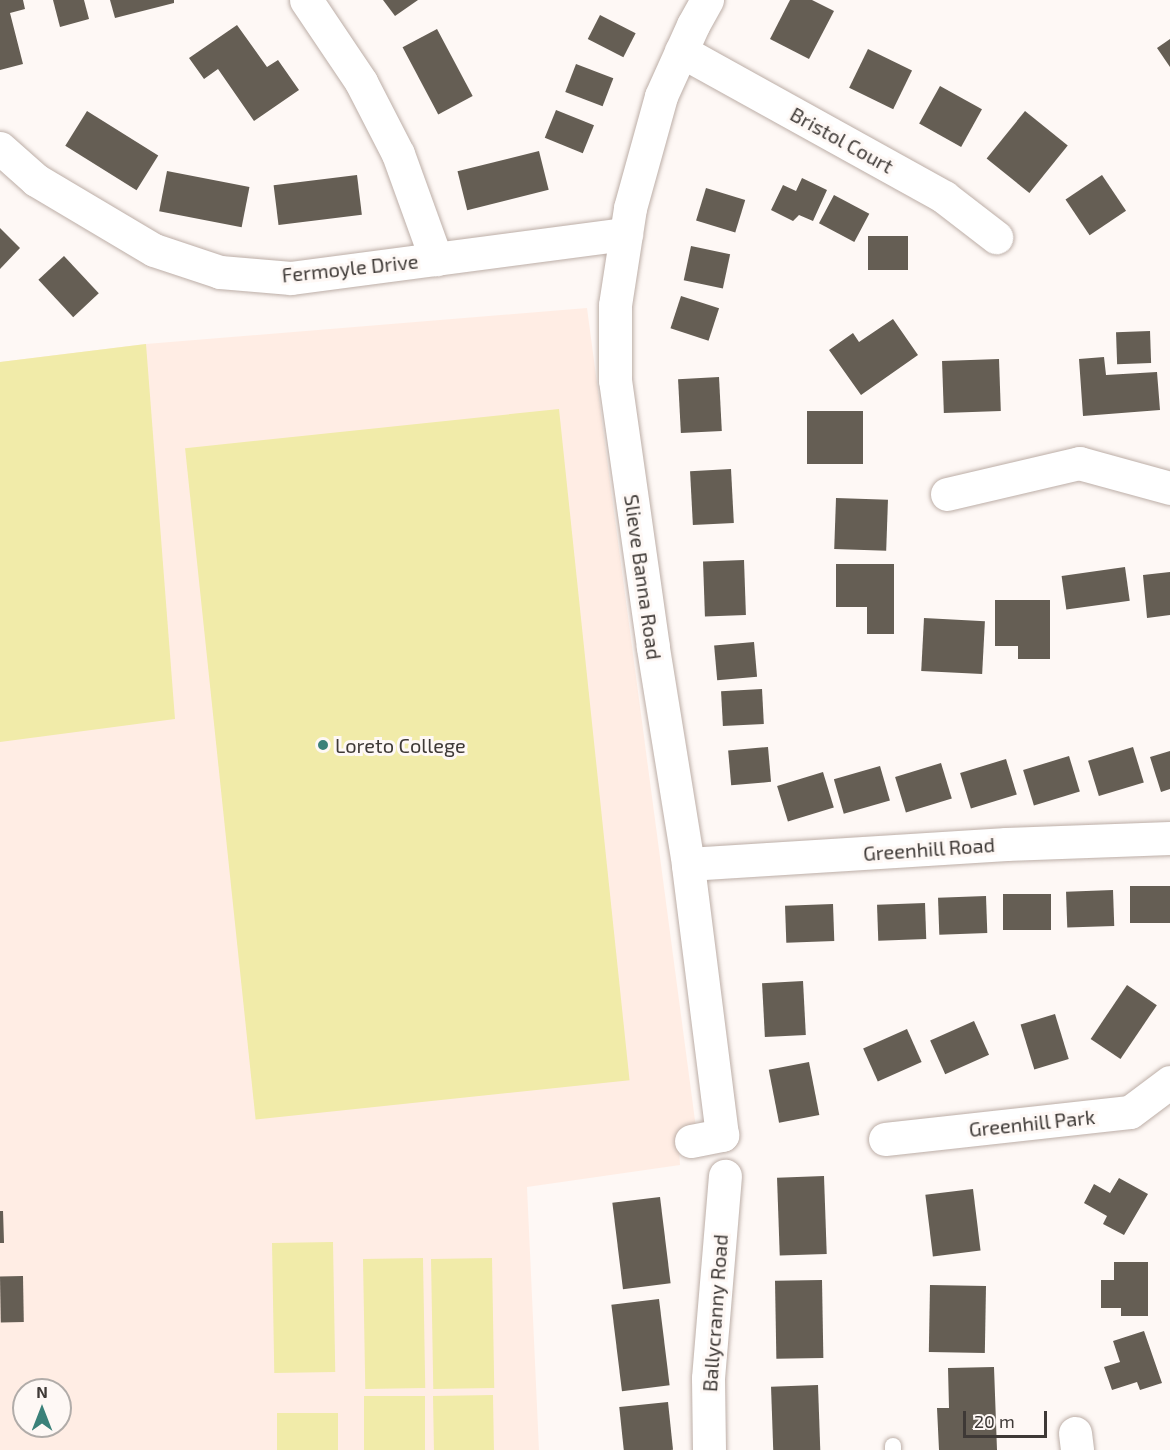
<!DOCTYPE html>
<html>
<head>
<meta charset="utf-8">
<style>
  body { margin:0 }
  #map { position:relative; width:1170px; height:1450px; overflow:hidden; background:#fef8f5; font-family:"Exo 2",sans-serif }
  div>[style] { position:absolute }
  [style*='--x'] { left:calc(var(--x)*1px); top:calc(var(--y)*1px); width:calc(var(--w)*1px); rotate:calc(var(--a)*1deg) }
  .built>* { inset:0; background:#ffede4 }
  .green>* { inset:0; background:#f1eba9; transform-origin:0 0 }
  .building>* { inset:0; background:#655e54; transform-origin:0 0 }
  .roads { filter:drop-shadow(0 0 2px #bcaea7) drop-shadow(0 0 2px #bcaea7) }
  .service>* { height:16px; margin:-8px; padding:0 8px; transform-origin:8px; border-radius:8px; background:#fff }
  .minor>* { height:33px; margin:-16.5px; padding:0 16.5px; transform-origin:16.5px; border-radius:16.5px; background:#fff }
  .dots>* { width:16px; height:16px; translate:-50% -50%; box-sizing:border-box; border:3px solid #fef8f5; border-radius:50% }
  span { translate:-50% -50%; white-space:nowrap; text-align:center; line-height:1.15; -webkit-text-stroke:6px #fef8f5; paint-order:stroke }
  .street-label { font-size:20px; color:#3e3936 }
  .poi-label { font-size:20px; color:#3e3936 }
  .left { translate:0 -50%; text-align:left }
  .north { position:absolute; left:12px; top:1378px; width:60px; height:60px; box-sizing:border-box; background:#fef8f5; border:2px solid #b1aca9; border-radius:50%; rotate:0deg; font-size:16px; font-weight:700; line-height:24px; text-align:center; color:#3e3936 }
  .north::after { content:''; display:block; margin:auto; width:21px; height:27px; background:#3b8179; clip-path:polygon(50% 0,100% 100%,50% 72%,0 100%) }
  .scale { position:absolute; left:963px; top:1411px; width:84px; height:27px; box-sizing:border-box; border:3px solid #3e3936; border-top:0; padding-left:8px; font-size:18px; line-height:21px; white-space:nowrap; color:#3e3936; -webkit-text-stroke:4px #fef8f5; paint-order:stroke }
</style>
</head>
<body>
<div id="map">
  <div class="built">
    <i style="clip-path:polygon(evenodd,587px 308px,696px 1128px,678px 1132px,680px 1165px,527px 1187px,539px 1450px,0 1450px,0 362px,146px 344px,587px 308px,24px 1390px,60px 1390px,60px 1426px,24px 1426px,24px 1390px)"></i>
  </div>
  <div class="green">
    <i style="clip-path:polygon(146px 344px,175px 719px,0 742px,0 362px)"></i>
    <i style="left:559px;top:409px;width:675px;height:376px;rotate:84deg"></i>
    <i style="left:333px;top:1242px;width:130px;height:61px;rotate:89deg"></i>
    <i style="left:423px;top:1258px;width:130px;height:60px;rotate:89deg"></i>
    <i style="left:492px;top:1258px;width:130px;height:61px;rotate:89deg"></i>
    <i style="left:493px;top:1395px;width:55px;height:60px;rotate:89deg"></i>
    <i style="left:425px;top:1396px;width:54px;height:61px;rotate:90deg"></i>
    <i style="left:338px;top:1413px;width:37px;height:61px;rotate:90deg"></i>
  </div>
  <div class="building">
    <i style="clip-path:polygon(0 0,23px 0,25px 9px,10px 13px,23px 64px,0 70px)"></i>
    <i style="clip-path:polygon(53px 0,84px 0,89px 19px,60px 27px)"></i>
    <i style="clip-path:polygon(110px 0,174px 0,174px 3px,115px 18px)"></i>
    <i style="clip-path:polygon(383px 0,418px 0,395px 16px)"></i>
    <i style="clip-path:polygon(790px 0,812px 0,834px 11px,809px 59px,770px 39px)"></i>
    <i style="left:600px;top:15px;width:40px;height:27px;rotate:27deg"></i>
    <i style="clip-path:polygon(237px 25px,267px 67px,278px 60px,299px 90px,254px 121px,218px 69px,204px 79px,189px 58px)"></i>
    <i style="left:437px;top:29px;width:76px;height:39px;rotate:62deg"></i>
    <i style="clip-path:polygon(1170px 39px,1170px 67px,1157px 48px)"></i>
    <i style="left:868px;top:49px;width:49px;height:43px;rotate:26deg"></i>
    <i style="left:576px;top:64px;width:40px;height:30px;rotate:21deg"></i>
    <i style="left:940px;top:86px;width:48px;height:43px;rotate:29deg"></i>
    <i style="left:556px;top:110px;width:41px;height:30px;rotate:22deg"></i>
    <i style="left:87px;top:111px;width:84px;height:41px;rotate:32deg"></i>
    <i style="left:1025px;top:111px;width:55px;height:61px;rotate:39deg"></i>
    <i style="left:539px;top:151px;width:40px;height:84px;rotate:76deg"></i>
    <i style="left:167px;top:171px;width:84px;height:41px;rotate:11deg"></i>
    <i style="left:357px;top:175px;width:40px;height:84px;rotate:83deg"></i>
    <i style="left:1102px;top:175px;width:43px;height:44px;rotate:56deg"></i>
    <i style="clip-path:polygon(802px 178px,827px 190px,813px 221px,799px 215px,793px 221px,771px 210px,783px 185px,796px 191px)"></i>
    <i style="left:706px;top:188px;width:41px;height:34px;rotate:17deg"></i>
    <i style="left:834px;top:195px;width:40px;height:32px;rotate:28deg"></i>
    <i style="clip-path:polygon(0 228px,20px 248px,0 269px)"></i>
    <i style="left:868px;top:236px;width:40px;height:34px"></i>
    <i style="left:691px;top:246px;width:40px;height:35px;rotate:12deg"></i>
    <i style="left:64px;top:256px;width:51px;height:35px;rotate:47deg"></i>
    <i style="left:681px;top:296px;width:40px;height:34px;rotate:18deg"></i>
    <i style="clip-path:polygon(893px 319px,918px 355px,861px 395px,829px 350px,853px 333px,859px 342px)"></i>
    <i style="left:1150px;top:331px;width:32px;height:34px;rotate:88deg"></i>
    <i style="clip-path:polygon(1104px 357px,1106px 375px,1157px 372px,1160px 410px,1083px 416px,1079px 359px)"></i>
    <i style="left:999px;top:359px;width:52px;height:57px;rotate:88deg"></i>
    <i style="left:719px;top:377px;width:54px;height:41px;rotate:87deg"></i>
    <i style="left:807px;top:411px;width:56px;height:53px"></i>
    <i style="left:731px;top:469px;width:54px;height:41px;rotate:87deg"></i>
    <i style="left:836px;top:498px;width:52px;height:51px;rotate:2deg"></i>
    <i style="left:744px;top:560px;width:55px;height:41px;rotate:88deg"></i>
    <i style="clip-path:polygon(836px 564px,894px 564px,894px 634px,867px 634px,867px 607px,836px 607px)"></i>
    <i style="left:1125px;top:567px;width:34px;height:64px;rotate:82deg"></i>
    <i style="clip-path:polygon(1170px 572px,1170px 615px,1147px 618px,1143px 575px)"></i>
    <i style="clip-path:polygon(995px 600px,1050px 600px,1050px 659px,1018px 659px,1018px 646px,995px 646px)"></i>
    <i style="left:924px;top:618px;width:61px;height:53px;rotate:3deg"></i>
    <i style="left:754px;top:642px;width:35px;height:40px;rotate:85deg"></i>
    <i style="left:762px;top:689px;width:35px;height:41px;rotate:87deg"></i>
    <i style="left:768px;top:747px;width:35px;height:40px;rotate:85deg"></i>
    <i style="left:1133px;top:747px;width:37px;height:47px;rotate:73deg"></i>
    <i style="clip-path:polygon(1170px 751px,1170px 789px,1161px 792px,1150px 757px)"></i>
    <i style="left:1069px;top:756px;width:37px;height:48px;rotate:73deg"></i>
    <i style="left:1006px;top:759px;width:37px;height:48px;rotate:73deg"></i>
    <i style="left:941px;top:763px;width:37px;height:48px;rotate:73deg"></i>
    <i style="left:880px;top:766px;width:36px;height:48px;rotate:74deg"></i>
    <i style="left:823px;top:772px;width:37px;height:48px;rotate:73deg"></i>
    <i style="left:1170px;top:886px;width:37px;height:40px;rotate:90deg"></i>
    <i style="left:1113px;top:890px;width:36px;height:47px;rotate:88deg"></i>
    <i style="left:1051px;top:894px;width:36px;height:48px;rotate:90deg"></i>
    <i style="left:986px;top:896px;width:37px;height:48px;rotate:88deg"></i>
    <i style="left:925px;top:903px;width:36px;height:48px;rotate:88deg"></i>
    <i style="left:833px;top:904px;width:37px;height:48px;rotate:88deg"></i>
    <i style="left:803px;top:981px;width:54px;height:41px;rotate:87deg"></i>
    <i style="left:1127px;top:985px;width:36px;height:65px;rotate:34deg"></i>
    <i style="left:1055px;top:1014px;width:47px;height:36px;rotate:73deg"></i>
    <i style="left:974px;top:1021px;width:37px;height:48px;rotate:66deg"></i>
    <i style="left:907px;top:1029px;width:36px;height:48px;rotate:66deg"></i>
    <i style="left:809px;top:1062px;width:54px;height:41px;rotate:79deg"></i>
    <i style="left:824px;top:1176px;width:78px;height:47px;rotate:88deg"></i>
    <i style="clip-path:polygon(1119px 1178px,1148px 1194px,1124px 1235px,1103px 1224px,1107px 1216px,1084px 1203px,1094px 1184px,1110px 1193px)"></i>
    <i style="left:973px;top:1189px;width:62px;height:48px;rotate:83deg"></i>
    <i style="left:660px;top:1197px;width:87px;height:48px;rotate:83deg"></i>
    <i style="clip-path:polygon(0 1211px,3px 1211px,4px 1243px,0 1243px)"></i>
    <i style="clip-path:polygon(1114px 1262px,1148px 1262px,1148px 1316px,1121px 1316px,1121px 1308px,1101px 1308px,1101px 1280px,1114px 1280px)"></i>
    <i style="left:23px;top:1276px;width:46px;height:23px;rotate:89deg"></i>
    <i style="left:822px;top:1280px;width:78px;height:47px;rotate:89deg"></i>
    <i style="left:930px;top:1285px;width:56px;height:67px;rotate:1deg"></i>
    <i style="left:659px;top:1299px;width:87px;height:48px;rotate:83deg"></i>
    <i style="clip-path:polygon(1144px 1331px,1162px 1383px,1140px 1390px,1137px 1382px,1112px 1390px,1104px 1367px,1120px 1362px,1113px 1341px)"></i>
    <i style="clip-path:polygon(994px 1367px,997px 1450px,939px 1450px,937px 1408px,949px 1408px,948px 1368px)"></i>
    <i style="left:818px;top:1385px;width:65px;height:47px;rotate:88deg"></i>
    <i style="left:668px;top:1402px;width:48px;height:49px;rotate:84deg"></i>
  </div>
  <div class="roads">
    <div class="service">
      <i style="--x:893;--y:1446;--w:4;--a:90"></i>
    </div>
    <div class="minor">
      <i style="--x:306;--y:0;--w:99;--a:56.1"></i>
      <i style="--x:361;--y:82;--w:81;--a:62.8"></i>
      <i style="--x:398;--y:154;--w:112;--a:70.1"></i>
      <i style="--x:681;--y:51;--w:301;--a:29"></i>
      <i style="--x:944;--y:197;--w:66;--a:37.6"></i>
      <i style="--x:0;--y:148;--w:48;--a:41.6"></i>
      <i style="--x:36;--y:180;--w:137;--a:30.7"></i>
      <i style="--x:154;--y:250;--w:70;--a:18.4"></i>
      <i style="--x:220;--y:272;--w:71;--a:4.8"></i>
      <i style="--x:291;--y:278;--w:338;--a:-7.5"></i>
      <i style="--x:947;--y:494;--w:136;--a:-13.2"></i>
      <i style="--x:1079;--y:463;--w:94;--a:15.4"></i>
      <i style="--x:688;--y:864;--w:319;--a:-3.6"></i>
      <i style="--x:1006;--y:844;--w:164;--a:-2.1"></i>
      <i style="--x:885;--y:1139;--w:246;--a:-6.3"></i>
      <i style="--x:1130;--y:1112;--w:50;--a:-36.9"></i>
      <i style="--x:691;--y:1141;--w:32;--a:-11"></i>
      <i style="--x:722;--y:1135;--w:273;--a:-97.2"></i>
      <i style="--x:688;--y:864;--w:220;--a:-99.2"></i>
      <i style="--x:653;--y:647;--w:270;--a:-98.1"></i>
      <i style="--x:615;--y:380;--w:75;--a:-90"></i>
      <i style="--x:615;--y:305;--w:98;--a:-81.2"></i>
      <i style="--x:630;--y:208;--w:116;--a:-74.5"></i>
      <i style="--x:661;--y:96;--w:78;--a:-65.7"></i>
      <i style="--x:693;--y:25;--w:29;--a:-61"></i>
      <i style="--x:1075;--y:1433;--w:17;--a:83"></i>
      <i style="--x:709;--y:1450;--w:72;--a:-90.8"></i>
      <i style="--x:708;--y:1378;--w:203;--a:-85.2"></i>
    </div>
  </div>
  <div class="dots">
    <i style="left:323px;top:745px;background:#3b8179"></i>
  </div>
  <div class="street-label">
    <span style="left:842px;top:140px;rotate:29deg">Bristol Court</span>
    <span style="left:350px;top:268px;rotate:-6deg">Fermoyle Drive</span>
    <span style="left:643px;top:577px;rotate:82deg">Slieve Banna Road</span>
    <span style="left:929px;top:849px;rotate:-4deg">Greenhill Road</span>
    <span style="left:1032px;top:1123px;rotate:-6deg">Greenhill Park</span>
    <span style="left:715px;top:1313px;rotate:-86deg">Ballycranny Road</span>
  </div>
  <div class="poi-label">
    <span class="left" style="left:335px;top:745px">Loreto College</span>
  </div>
  <div class="north">N</div>
  <div class="scale">20 m</div>
</div>
</body>
</html>
